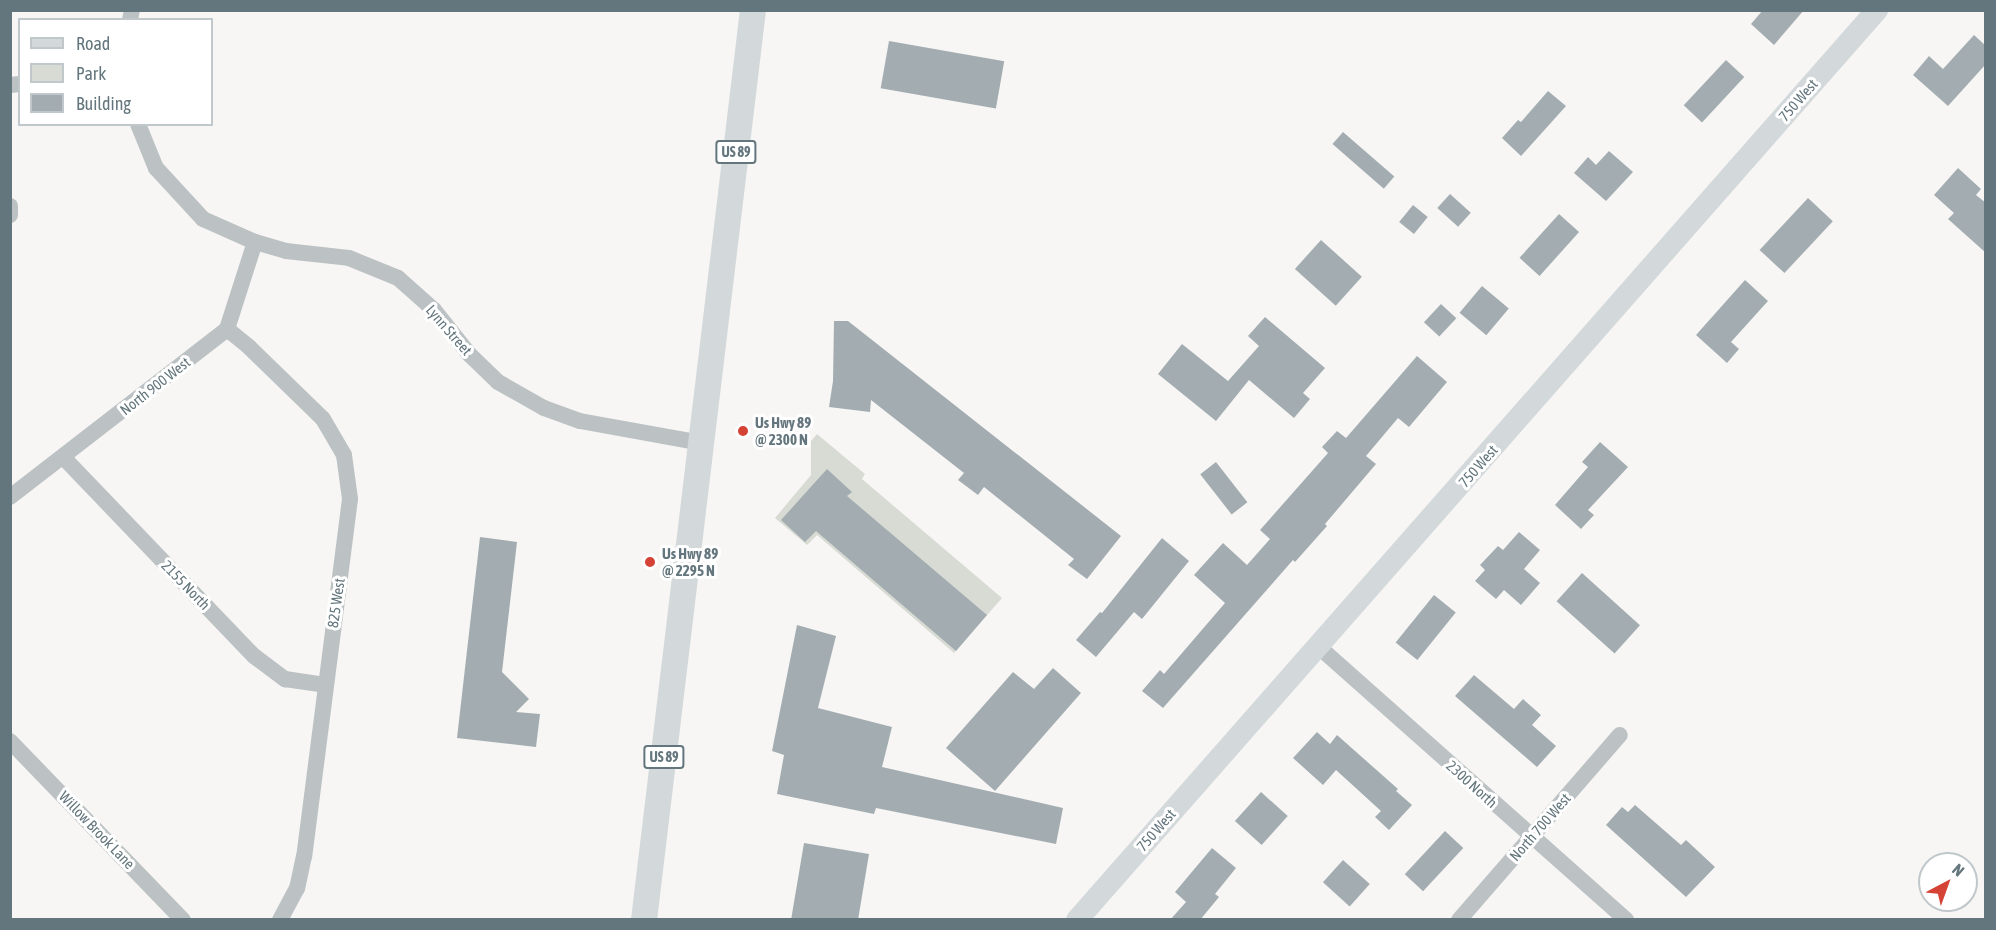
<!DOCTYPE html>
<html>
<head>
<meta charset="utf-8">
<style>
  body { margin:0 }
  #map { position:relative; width:1996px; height:930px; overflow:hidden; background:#f7f6f4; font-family:"Asap Condensed",sans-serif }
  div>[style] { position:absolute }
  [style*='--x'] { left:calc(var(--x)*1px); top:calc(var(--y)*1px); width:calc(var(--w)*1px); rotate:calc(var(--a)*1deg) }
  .green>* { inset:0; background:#d8dbd4 }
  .building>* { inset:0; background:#a3adb1; transform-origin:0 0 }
  .street>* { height:16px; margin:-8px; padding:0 8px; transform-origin:8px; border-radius:8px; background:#bcc2c4 }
  .secondary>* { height:22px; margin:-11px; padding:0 11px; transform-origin:11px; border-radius:11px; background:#d3d8da }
  .primary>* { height:26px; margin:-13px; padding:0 13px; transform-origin:13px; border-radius:13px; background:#d3d8da }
  .dots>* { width:16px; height:16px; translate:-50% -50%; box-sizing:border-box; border:3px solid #fff; border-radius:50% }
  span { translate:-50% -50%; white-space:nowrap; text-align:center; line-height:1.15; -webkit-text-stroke:6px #fff; paint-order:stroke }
  .shield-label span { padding:2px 4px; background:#fff; border:2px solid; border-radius:4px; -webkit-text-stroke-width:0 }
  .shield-label { font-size:14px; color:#64767d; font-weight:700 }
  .street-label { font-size:15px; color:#64767d }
  .poi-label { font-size:15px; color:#64767d; font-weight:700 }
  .left { translate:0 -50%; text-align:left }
  .frame { position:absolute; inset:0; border:12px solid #64767d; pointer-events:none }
  .legend { position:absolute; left:18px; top:18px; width:195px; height:108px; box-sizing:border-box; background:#fff; border:2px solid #c1c8cb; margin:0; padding:8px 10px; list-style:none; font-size:18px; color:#64767d }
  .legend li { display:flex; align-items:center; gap:12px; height:30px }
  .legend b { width:30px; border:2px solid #c1c8cb }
  .north { position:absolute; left:1918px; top:852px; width:60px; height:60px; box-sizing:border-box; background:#fff; border:2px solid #c1c8cb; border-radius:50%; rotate:41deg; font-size:16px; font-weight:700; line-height:24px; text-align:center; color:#64767d }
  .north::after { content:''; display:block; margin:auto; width:21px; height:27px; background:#d54236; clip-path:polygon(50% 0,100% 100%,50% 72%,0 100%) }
</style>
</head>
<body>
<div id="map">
  <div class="green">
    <i style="clip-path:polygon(817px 434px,865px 474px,862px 479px,1002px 598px,954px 653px,817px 535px,807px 545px,775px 518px,811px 475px,811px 441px)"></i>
  </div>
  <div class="building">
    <i style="clip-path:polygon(1763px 10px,1804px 10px,1774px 45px,1751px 24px)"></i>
    <i style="clip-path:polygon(1974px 35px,1986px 46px,1986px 64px,1948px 106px,1913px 75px,1929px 56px,1943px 69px)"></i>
    <i style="left:889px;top:41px;width:117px;height:48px;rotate:10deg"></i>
    <i style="left:1726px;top:60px;width:25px;height:62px;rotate:43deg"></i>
    <i style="clip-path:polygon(1548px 91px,1566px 106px,1521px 156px,1502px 138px,1518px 120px,1521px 122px)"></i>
    <i style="left:1343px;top:132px;width:68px;height:16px;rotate:41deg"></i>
    <i style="clip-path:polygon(1609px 151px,1633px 172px,1606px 201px,1574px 173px,1588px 157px,1596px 165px)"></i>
    <i style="clip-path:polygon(1958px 168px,1981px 189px,1976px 195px,1986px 203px,1986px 253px,1948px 219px,1954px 213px,1934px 195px)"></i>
    <i style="left:1450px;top:194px;width:28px;height:19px;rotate:42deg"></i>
    <i style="left:1808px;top:198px;width:34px;height:71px;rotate:43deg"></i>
    <i style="left:1413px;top:205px;width:19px;height:22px;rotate:39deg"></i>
    <i style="left:1559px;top:214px;width:27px;height:59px;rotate:42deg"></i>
    <i style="left:1321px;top:240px;width:55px;height:39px;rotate:42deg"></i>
    <i style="clip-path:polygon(1745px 280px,1768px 301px,1731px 342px,1739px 349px,1727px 363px,1696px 335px)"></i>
    <i style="left:1482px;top:286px;width:35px;height:35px;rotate:40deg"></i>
    <i style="left:1441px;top:304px;width:21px;height:25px;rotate:43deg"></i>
    <i style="clip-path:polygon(1265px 317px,1325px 368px,1303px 393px,1310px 399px,1294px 418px,1249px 380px,1216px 421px,1158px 374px,1182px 344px,1228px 381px,1259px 346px,1248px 336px)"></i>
    <i style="clip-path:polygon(834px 321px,848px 321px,1121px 536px,1087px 579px,1068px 565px,1074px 559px,984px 487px,978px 495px,958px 480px,964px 473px,871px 400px,870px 412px,829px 407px,833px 381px)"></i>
    <i style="clip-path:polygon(1417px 356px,1447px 382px,1409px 427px,1398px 418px,1366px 456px,1376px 464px,1325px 524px,1327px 526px,1295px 562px,1293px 560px,1163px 708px,1142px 691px,1160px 670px,1164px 674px,1225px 603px,1194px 575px,1223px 543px,1247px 565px,1270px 539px,1260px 530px,1328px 453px,1322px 447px,1337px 431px,1346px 438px)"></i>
    <i style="clip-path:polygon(1600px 442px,1628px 467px,1588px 510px,1594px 515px,1581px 529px,1555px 505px,1588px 467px,1582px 462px)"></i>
    <i style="left:1216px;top:462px;width:51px;height:20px;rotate:52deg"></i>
    <i style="clip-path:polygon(827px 469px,852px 492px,847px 496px,987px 615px,956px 651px,816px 531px,805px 542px,781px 520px)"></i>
    <i style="clip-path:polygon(1519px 532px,1540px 550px,1524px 569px,1540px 583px,1521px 605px,1504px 590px,1496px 599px,1475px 581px,1485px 570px,1480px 565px,1498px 546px,1503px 550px)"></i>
    <i style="clip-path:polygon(480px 537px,517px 542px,502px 672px,529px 699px,516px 712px,540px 714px,536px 747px,457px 738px)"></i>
    <i style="clip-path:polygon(1162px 538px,1189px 561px,1142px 619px,1134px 612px,1096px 657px,1076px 640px,1100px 612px,1102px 613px)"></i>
    <i style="left:1582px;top:573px;width:78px;height:38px;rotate:42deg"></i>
    <i style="left:1434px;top:595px;width:28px;height:61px;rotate:39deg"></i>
    <i style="clip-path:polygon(797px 625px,836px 636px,818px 708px,892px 727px,882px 767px,1063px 808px,1056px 844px,876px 808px,874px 814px,777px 794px,784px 755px,772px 751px)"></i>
    <i style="clip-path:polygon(1053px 668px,1081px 693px,995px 791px,946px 748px,1013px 672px,1034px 689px)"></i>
    <i style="clip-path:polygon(1474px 675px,1514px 709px,1523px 699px,1541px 715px,1532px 725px,1556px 746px,1537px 767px,1455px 696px)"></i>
    <i style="clip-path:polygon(1317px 732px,1330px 744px,1337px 735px,1398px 789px,1396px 791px,1412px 805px,1389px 830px,1375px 817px,1381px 811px,1336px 770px,1323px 785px,1293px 758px)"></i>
    <i style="left:1261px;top:792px;width:36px;height:39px;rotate:42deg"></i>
    <i style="clip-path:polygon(1635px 805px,1681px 845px,1686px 840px,1715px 867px,1686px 897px,1606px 825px,1622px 807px,1628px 812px)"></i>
    <i style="left:1445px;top:831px;width:25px;height:59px;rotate:43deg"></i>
    <i style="clip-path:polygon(804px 843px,869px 854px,858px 920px,791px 920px)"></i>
    <i style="clip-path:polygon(1212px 848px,1236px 868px,1215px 894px,1219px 897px,1200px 920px,1170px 920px,1186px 902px,1175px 892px)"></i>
    <i style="left:1343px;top:860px;width:36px;height:30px;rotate:42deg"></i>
  </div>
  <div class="street">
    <i style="--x:130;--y:20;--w:10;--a:-79"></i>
    <i style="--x:10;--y:85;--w:10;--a:-6"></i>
    <i style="--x:138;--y:124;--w:48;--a:67.8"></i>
    <i style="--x:156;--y:168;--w:69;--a:47.3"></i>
    <i style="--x:203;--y:219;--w:57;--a:23.9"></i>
    <i style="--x:255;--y:242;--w:32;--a:16"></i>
    <i style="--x:286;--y:251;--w:63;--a:6.3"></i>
    <i style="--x:349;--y:258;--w:53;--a:22.2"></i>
    <i style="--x:398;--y:278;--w:48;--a:41.6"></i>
    <i style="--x:434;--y:310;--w:56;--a:51.5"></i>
    <i style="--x:469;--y:354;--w:40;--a:44"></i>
    <i style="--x:498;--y:382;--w:53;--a:29.5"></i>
    <i style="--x:544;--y:408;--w:38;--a:20"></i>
    <i style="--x:580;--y:421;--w:123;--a:10.3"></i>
    <i style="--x:10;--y:206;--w:9;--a:90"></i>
    <i style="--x:227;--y:329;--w:28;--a:39"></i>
    <i style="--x:249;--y:347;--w:103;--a:44.2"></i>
    <i style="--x:323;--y:419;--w:42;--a:59.7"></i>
    <i style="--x:344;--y:455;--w:44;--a:82.2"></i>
    <i style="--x:350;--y:499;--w:360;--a:97.3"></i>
    <i style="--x:304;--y:856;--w:33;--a:102"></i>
    <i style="--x:297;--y:888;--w:36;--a:118"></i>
    <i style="--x:64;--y:458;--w:274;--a:46.2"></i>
    <i style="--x:254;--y:656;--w:39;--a:37"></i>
    <i style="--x:285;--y:679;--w:40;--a:8.5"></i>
    <i style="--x:10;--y:497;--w:274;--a:-37.7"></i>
    <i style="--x:227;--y:329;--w:91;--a:-72.2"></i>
    <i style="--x:1319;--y:647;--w:411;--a:41.6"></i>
    <i style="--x:10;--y:741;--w:249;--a:46"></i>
    <i style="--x:1459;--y:920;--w:245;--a:-49"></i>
  </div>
  <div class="secondary">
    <i style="--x:1077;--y:920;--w:1212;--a:-48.68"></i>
  </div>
  <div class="primary">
    <i style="--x:644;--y:920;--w:917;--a:-83.17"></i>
  </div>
  <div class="dots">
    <i style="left:743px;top:431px;background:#d54236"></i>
    <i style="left:650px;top:562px;background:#d54236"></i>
  </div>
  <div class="shield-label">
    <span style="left:736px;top:152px">US 89</span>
    <span style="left:664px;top:757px">US 89</span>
  </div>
  <div class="street-label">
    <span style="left:1798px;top:100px;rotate:-49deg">750 West</span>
    <span style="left:449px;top:330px;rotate:49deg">Lynn Street</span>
    <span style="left:155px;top:386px;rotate:-38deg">North 900 West</span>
    <span style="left:1478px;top:466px;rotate:-49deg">750 West</span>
    <span style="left:186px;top:585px;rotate:46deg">2155 North</span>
    <span style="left:336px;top:603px;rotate:-82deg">825 West</span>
    <span style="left:1472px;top:784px;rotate:42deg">2300 North</span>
    <span style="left:1540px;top:827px;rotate:-49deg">North 700 West</span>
    <span style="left:97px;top:830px;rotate:46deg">Willow Brook Lane</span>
    <span style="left:1156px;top:830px;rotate:-49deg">750 West</span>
  </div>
  <div class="poi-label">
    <span class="left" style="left:755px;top:431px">Us Hwy 89<br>@ 2300 N</span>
    <span class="left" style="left:662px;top:562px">Us Hwy 89<br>@ 2295 N</span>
  </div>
  <div class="frame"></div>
  <ul class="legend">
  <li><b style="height:8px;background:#d3d8da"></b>Road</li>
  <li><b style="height:16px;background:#d8dbd4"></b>Park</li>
  <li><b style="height:16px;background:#a3adb1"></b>Building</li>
  </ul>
  <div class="north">N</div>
</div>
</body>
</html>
